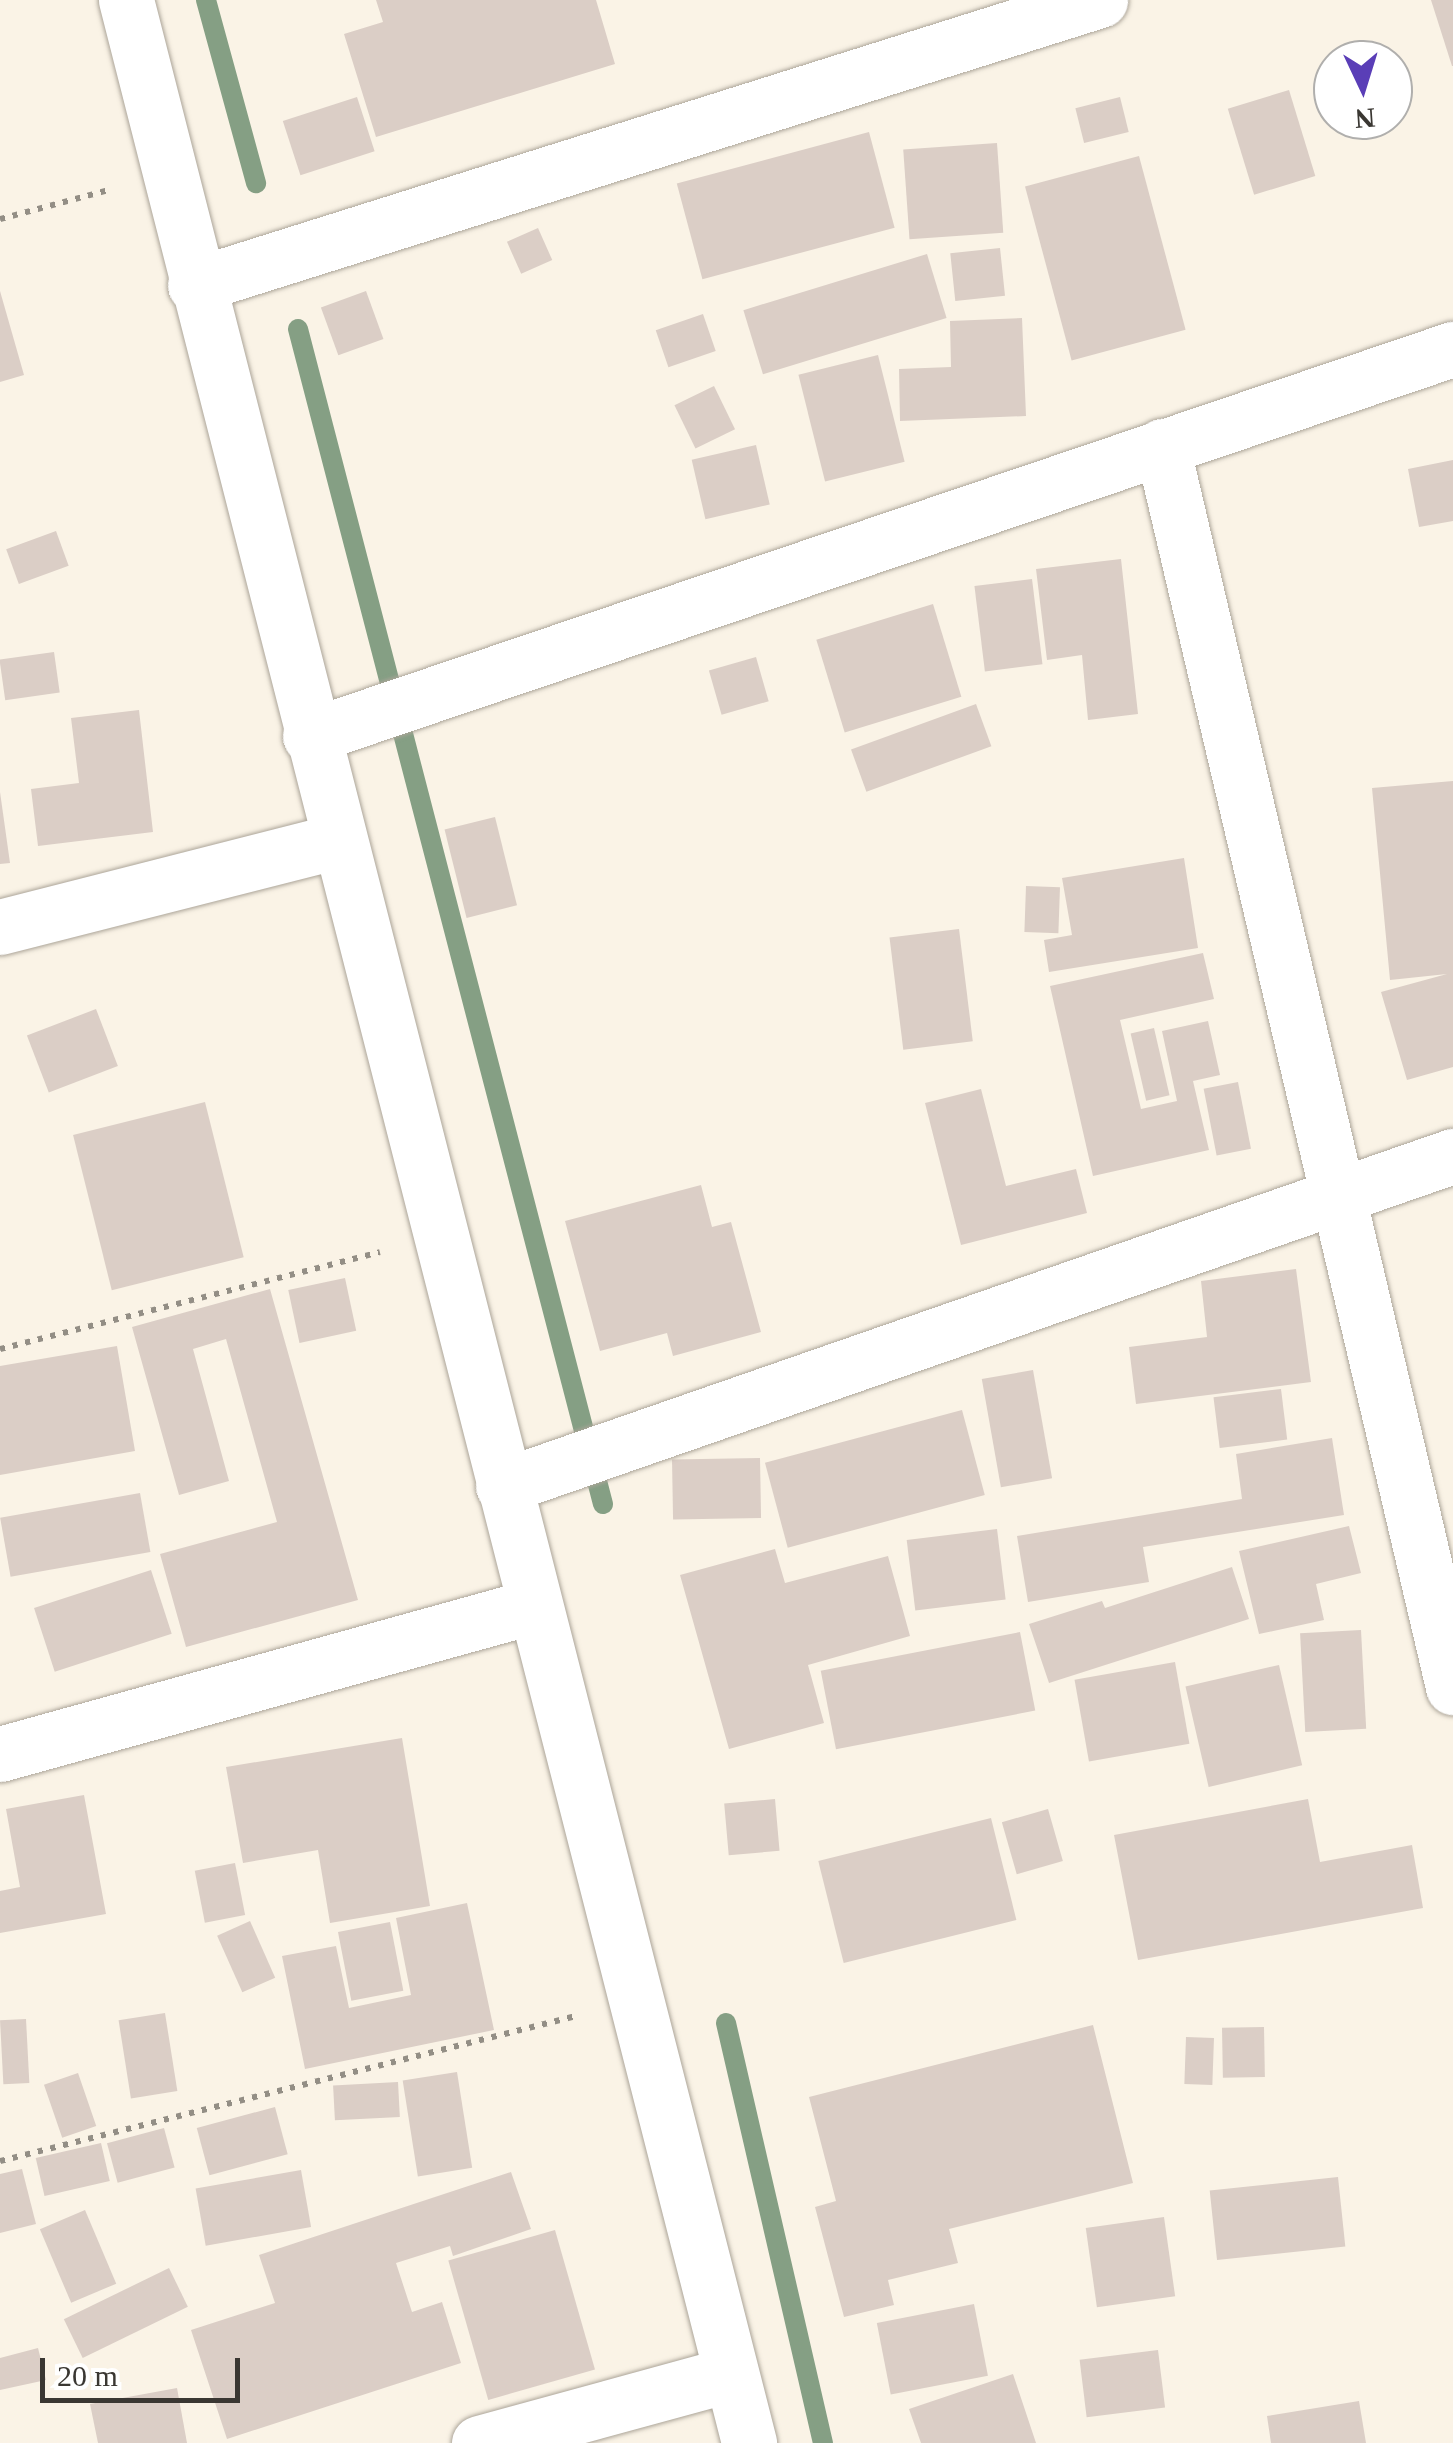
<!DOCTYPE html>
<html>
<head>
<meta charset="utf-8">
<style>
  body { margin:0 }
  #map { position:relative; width:1453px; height:2443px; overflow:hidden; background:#faf3e6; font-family:"Times New Roman",serif }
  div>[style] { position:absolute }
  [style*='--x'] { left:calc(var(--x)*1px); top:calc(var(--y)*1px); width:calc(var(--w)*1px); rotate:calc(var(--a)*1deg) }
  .stream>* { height:20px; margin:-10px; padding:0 10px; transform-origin:10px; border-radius:10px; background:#859f84 }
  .building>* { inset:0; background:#dbcec6; transform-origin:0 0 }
  .path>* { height:6px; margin-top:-3px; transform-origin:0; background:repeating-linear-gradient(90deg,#938e85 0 5px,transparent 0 13px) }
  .roads { filter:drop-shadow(0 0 2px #aca599) drop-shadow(0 0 2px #aca599) }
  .street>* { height:55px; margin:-27.5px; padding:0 27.5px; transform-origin:27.5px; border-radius:27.5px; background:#fff }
  .secondary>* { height:55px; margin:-27.5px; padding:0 27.5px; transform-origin:27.5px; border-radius:27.5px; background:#fff }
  span { translate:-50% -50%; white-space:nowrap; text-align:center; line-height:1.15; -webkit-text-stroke:9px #fff; paint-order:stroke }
  .north { position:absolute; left:1313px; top:40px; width:100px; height:100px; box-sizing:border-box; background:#fff; border:2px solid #b0afad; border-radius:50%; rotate:176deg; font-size:28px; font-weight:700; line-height:40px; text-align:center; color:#3a3732 }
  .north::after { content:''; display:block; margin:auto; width:35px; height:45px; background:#5a3eb7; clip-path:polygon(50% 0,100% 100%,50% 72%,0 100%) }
  .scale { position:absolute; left:40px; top:2358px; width:200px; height:45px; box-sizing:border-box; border:5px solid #3a3732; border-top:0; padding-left:12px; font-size:30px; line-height:35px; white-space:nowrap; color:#3a3732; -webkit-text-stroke:8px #fff; paint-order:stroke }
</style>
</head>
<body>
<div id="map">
  <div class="stream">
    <i style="--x:206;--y:0;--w:190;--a:74.7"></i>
    <i style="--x:298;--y:329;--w:1214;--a:75.45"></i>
    <i style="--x:726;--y:2023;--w:431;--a:77"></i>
  </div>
  <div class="building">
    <i style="clip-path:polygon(376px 0,596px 0,615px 64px,376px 137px,344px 34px,383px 22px)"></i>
    <i style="clip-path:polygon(1431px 0,1453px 0,1453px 66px,1452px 66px)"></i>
    <i style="left:1289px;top:90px;width:90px;height:64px;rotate:73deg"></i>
    <i style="left:357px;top:97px;width:57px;height:78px;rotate:72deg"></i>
    <i style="left:1120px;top:97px;width:36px;height:46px;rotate:76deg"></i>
    <i style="left:869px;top:132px;width:99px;height:199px;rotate:75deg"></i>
    <i style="left:997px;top:143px;width:90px;height:94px;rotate:86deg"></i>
    <i style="left:1139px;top:156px;width:180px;height:118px;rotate:75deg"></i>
    <i style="left:538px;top:228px;width:35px;height:34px;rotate:66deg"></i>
    <i style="left:1000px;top:248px;width:48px;height:50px;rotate:84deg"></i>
    <i style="left:927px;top:254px;width:67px;height:192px;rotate:73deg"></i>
    <i style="clip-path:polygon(0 291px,24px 375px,0 382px)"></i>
    <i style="left:366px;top:291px;width:51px;height:48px;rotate:70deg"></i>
    <i style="left:703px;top:314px;width:39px;height:50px;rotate:71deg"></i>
    <i style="clip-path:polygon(1022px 318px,1026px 416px,900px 421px,899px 369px,951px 367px,950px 321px)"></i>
    <i style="left:878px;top:355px;width:110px;height:82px;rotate:76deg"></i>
    <i style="left:714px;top:386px;width:48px;height:44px;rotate:64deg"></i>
    <i style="left:756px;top:445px;width:61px;height:66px;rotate:77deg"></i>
    <i style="clip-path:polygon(1453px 460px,1453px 521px,1419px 527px,1408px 469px)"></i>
    <i style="left:56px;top:531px;width:37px;height:53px;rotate:70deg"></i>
    <i style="clip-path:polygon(1121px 559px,1138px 714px,1088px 720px,1082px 655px,1047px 660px,1036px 569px)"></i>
    <i style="left:1032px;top:579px;width:86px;height:58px;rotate:83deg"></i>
    <i style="left:933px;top:604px;width:97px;height:122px;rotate:73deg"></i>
    <i style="left:54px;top:652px;width:41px;height:55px;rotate:82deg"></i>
    <i style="left:756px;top:657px;width:46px;height:49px;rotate:74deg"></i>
    <i style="left:976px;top:704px;width:45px;height:133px;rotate:70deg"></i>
    <i style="clip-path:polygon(139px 710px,153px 832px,38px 846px,31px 789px,79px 783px,71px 718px)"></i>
    <i style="clip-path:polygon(1453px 781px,1453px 1067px,1407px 1080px,1381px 992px,1447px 974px,1390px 980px,1372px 788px)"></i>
    <i style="clip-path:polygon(0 792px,10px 863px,0 864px)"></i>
    <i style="left:495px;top:817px;width:91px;height:52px;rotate:76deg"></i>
    <i style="clip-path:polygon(1184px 858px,1198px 948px,1049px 972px,1044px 940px,1072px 935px,1062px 878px)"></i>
    <i style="left:1026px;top:886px;width:34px;height:46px;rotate:2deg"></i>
    <i style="left:959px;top:929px;width:113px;height:70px;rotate:83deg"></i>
    <i style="clip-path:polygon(1203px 953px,1214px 999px,1120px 1020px,1141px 1109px,1177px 1101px,1162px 1031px,1208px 1021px,1220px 1075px,1193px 1081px,1209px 1150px,1093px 1176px,1050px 986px)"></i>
    <i style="left:96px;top:1009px;width:61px;height:74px;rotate:69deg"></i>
    <i style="left:1154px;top:1028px;width:69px;height:24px;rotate:77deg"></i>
    <i style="left:1238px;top:1082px;width:68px;height:35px;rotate:79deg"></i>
    <i style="clip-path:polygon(981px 1089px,1006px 1186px,1076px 1169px,1087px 1213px,961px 1245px,925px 1103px)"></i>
    <i style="left:205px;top:1102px;width:160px;height:136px;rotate:76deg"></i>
    <i style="clip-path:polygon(701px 1185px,712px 1227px,731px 1222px,761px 1332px,673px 1356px,667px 1333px,600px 1351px,565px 1221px)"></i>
    <i style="clip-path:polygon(1296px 1269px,1311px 1382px,1136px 1404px,1129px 1347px,1207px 1337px,1201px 1281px)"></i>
    <i style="left:345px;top:1278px;width:54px;height:58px;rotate:78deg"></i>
    <i style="clip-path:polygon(270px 1289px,358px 1600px,186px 1647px,160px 1554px,277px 1522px,226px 1339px,193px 1349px,229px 1481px,179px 1495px,132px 1327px)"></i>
    <i style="clip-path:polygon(117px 1346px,135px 1451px,0 1475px,0 1366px)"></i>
    <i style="left:1033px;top:1370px;width:110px;height:52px;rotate:80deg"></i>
    <i style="left:1281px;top:1389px;width:51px;height:68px;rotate:83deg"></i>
    <i style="left:962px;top:1410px;width:88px;height:204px;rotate:75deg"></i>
    <i style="clip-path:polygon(1332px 1438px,1344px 1515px,1143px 1547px,1149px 1582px,1028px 1602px,1017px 1536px,1242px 1499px,1236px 1454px)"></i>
    <i style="left:760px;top:1458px;width:60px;height:88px;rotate:89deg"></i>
    <i style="left:140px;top:1493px;width:60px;height:142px;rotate:80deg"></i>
    <i style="clip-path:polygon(1349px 1526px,1361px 1573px,1316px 1584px,1324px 1620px,1259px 1634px,1239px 1551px)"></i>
    <i style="left:997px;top:1529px;width:71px;height:91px;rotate:83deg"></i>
    <i style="clip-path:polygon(775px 1549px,785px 1583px,888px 1556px,910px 1636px,808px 1665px,824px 1723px,729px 1749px,680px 1575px)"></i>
    <i style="clip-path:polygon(1232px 1567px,1249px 1619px,1049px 1683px,1029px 1624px,1102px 1601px,1105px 1608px)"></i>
    <i style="left:151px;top:1570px;width:67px;height:123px;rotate:72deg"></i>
    <i style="left:1361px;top:1630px;width:99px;height:61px;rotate:87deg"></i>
    <i style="left:1020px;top:1632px;width:80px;height:203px;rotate:79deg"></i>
    <i style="left:1175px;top:1662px;width:83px;height:102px;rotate:80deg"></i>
    <i style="left:1279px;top:1665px;width:103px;height:96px;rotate:77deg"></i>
    <i style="clip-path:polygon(402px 1738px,430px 1906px,330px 1923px,318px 1850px,243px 1863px,226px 1767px)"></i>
    <i style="clip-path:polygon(84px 1795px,106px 1914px,0 1933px,0 1891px,20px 1887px,6px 1809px)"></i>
    <i style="left:775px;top:1799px;width:52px;height:51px;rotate:85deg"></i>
    <i style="clip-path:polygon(1308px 1799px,1320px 1862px,1412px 1845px,1423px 1908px,1138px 1960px,1114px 1835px)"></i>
    <i style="left:1048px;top:1809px;width:54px;height:48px;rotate:74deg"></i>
    <i style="left:991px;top:1818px;width:105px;height:178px;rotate:76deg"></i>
    <i style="left:235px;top:1863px;width:53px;height:41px;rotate:79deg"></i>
    <i style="clip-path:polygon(467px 1903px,494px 2030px,305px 2069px,282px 1956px,336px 1946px,349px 2008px,411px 1995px,396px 1918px)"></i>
    <i style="left:250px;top:1921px;width:62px;height:36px;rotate:66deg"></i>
    <i style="left:390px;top:1922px;width:70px;height:53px;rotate:79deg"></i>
    <i style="left:165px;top:2013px;width:79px;height:47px;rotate:81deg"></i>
    <i style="left:26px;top:2019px;width:64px;height:26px;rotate:87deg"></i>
    <i style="clip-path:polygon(1093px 2025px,1133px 2183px,949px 2229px,958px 2263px,888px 2280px,894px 2305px,844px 2317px,815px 2207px,836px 2201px,809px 2097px)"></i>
    <i style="left:1264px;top:2027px;width:50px;height:42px;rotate:89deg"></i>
    <i style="left:1186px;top:2037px;width:28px;height:47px;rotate:2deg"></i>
    <i style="left:457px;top:2072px;width:97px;height:55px;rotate:81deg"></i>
    <i style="left:78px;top:2073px;width:56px;height:36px;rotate:71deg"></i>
    <i style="left:398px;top:2082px;width:35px;height:65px;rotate:87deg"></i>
    <i style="left:275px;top:2107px;width:49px;height:81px;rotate:75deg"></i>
    <i style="left:164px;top:2128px;width:41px;height:59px;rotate:75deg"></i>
    <i style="left:101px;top:2143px;width:39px;height:67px;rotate:77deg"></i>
    <i style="clip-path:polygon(22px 2169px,36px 2224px,0 2233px,0 2174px)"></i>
    <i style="left:301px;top:2170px;width:58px;height:107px;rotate:80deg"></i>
    <i style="clip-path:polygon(511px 2172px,531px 2229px,453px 2256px,450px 2246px,396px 2263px,412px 2312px,442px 2302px,461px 2363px,227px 2439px,191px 2330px,275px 2303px,259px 2255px)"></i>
    <i style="left:1338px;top:2177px;width:70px;height:129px;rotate:84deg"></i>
    <i style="left:85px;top:2210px;width:80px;height:49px;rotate:67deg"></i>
    <i style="left:1164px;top:2217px;width:80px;height:79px;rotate:82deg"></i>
    <i style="left:555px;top:2230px;width:145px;height:111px;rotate:74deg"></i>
    <i style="left:169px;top:2268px;width:43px;height:117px;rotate:64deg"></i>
    <i style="left:974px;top:2304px;width:73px;height:99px;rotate:79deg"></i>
    <i style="clip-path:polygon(38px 2348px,46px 2380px,0 2390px,0 2358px)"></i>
    <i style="left:1158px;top:2350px;width:58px;height:79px;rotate:83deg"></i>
    <i style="clip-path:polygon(1013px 2374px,1036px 2443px,921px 2443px,909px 2409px)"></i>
    <i style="clip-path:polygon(177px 2388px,187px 2443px,98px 2443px,90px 2404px)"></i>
    <i style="clip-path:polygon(1359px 2401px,1366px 2443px,1271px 2443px,1267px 2416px)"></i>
  </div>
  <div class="path">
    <i style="--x:0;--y:219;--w:113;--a:-14.9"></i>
    <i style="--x:0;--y:1349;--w:392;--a:-14.3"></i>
    <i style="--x:0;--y:2161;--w:594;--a:-14.13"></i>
  </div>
  <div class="roads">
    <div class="street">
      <i style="--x:195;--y:285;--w:949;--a:-17.48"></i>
      <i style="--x:1162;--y:446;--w:1275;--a:76.8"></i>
      <i style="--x:310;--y:736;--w:1207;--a:-18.71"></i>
      <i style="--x:0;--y:927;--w:348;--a:-14.3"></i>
      <i style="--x:503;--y:1486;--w:1006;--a:-19.16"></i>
      <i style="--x:0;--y:1754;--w:554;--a:-15.49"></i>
      <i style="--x:479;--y:2443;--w:261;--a:-15.3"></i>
    </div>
    <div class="secondary">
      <i style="--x:126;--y:0;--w:2521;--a:75.69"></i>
    </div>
  </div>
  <div class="north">N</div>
  <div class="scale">20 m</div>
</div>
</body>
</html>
